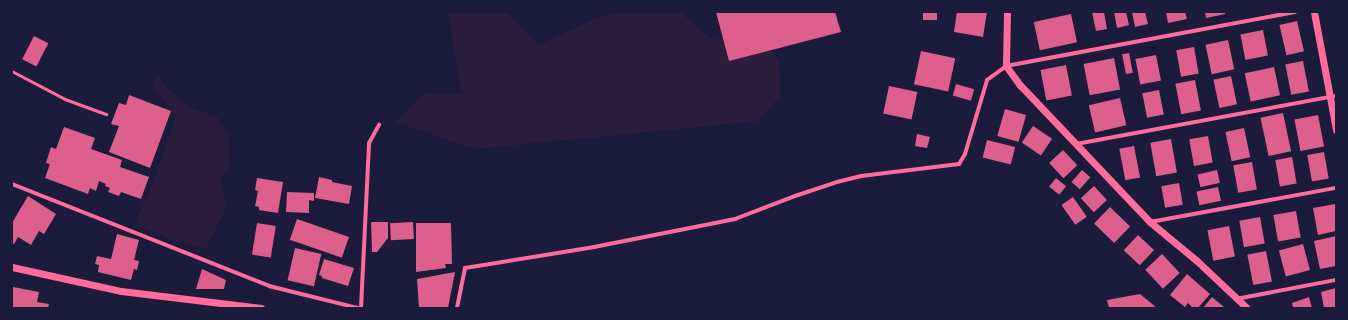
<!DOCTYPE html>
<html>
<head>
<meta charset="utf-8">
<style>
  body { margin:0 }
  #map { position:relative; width:1348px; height:320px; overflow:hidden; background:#1b1b3a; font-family:"Fira Sans",sans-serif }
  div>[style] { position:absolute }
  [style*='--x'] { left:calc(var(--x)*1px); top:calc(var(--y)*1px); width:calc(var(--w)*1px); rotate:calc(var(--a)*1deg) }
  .green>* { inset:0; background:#2a1e3b }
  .building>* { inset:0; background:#dd5f8e; transform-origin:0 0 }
  .path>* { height:2.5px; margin:-1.25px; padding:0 1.25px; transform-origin:1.25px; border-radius:1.25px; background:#ff6b9d }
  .minor>* { height:4px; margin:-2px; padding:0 2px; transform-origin:2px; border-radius:2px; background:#ff6b9d }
  .tertiary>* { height:7px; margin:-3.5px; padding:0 3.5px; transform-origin:3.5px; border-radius:3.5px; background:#ff6b9d }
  span { translate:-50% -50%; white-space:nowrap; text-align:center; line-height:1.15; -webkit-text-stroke:3.5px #1b1b3a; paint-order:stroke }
  .frame { position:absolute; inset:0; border:13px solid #1b1b3a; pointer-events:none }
</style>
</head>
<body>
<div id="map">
  <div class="green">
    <i style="clip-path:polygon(448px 12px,507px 12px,538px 45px,594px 19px,617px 12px,680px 12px,712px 40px,754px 28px,779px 62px,781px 95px,758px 121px,474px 149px,396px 122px,424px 93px,461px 94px)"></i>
    <i style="clip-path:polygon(158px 76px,172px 93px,195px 109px,217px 117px,229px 135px,230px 166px,221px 178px,226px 209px,205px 250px,170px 239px,136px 225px,139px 213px,153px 183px,176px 116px,151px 85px)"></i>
  </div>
  <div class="building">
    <i style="clip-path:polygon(716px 12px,835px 12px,841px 32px,729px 61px)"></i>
    <i style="left:923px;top:12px;width:14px;height:8px"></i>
    <i style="clip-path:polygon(957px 12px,987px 12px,983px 37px,954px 32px)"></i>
    <i style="clip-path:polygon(1092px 12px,1104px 12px,1107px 29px,1096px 31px)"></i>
    <i style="clip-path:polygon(1114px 12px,1126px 12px,1129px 25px,1117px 28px)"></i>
    <i style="clip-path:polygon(1132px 12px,1145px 12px,1148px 24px,1135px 27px)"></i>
    <i style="clip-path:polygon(1166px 12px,1185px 12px,1187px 19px,1168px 23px)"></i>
    <i style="clip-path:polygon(1205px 12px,1225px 12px,1225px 14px,1206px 18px)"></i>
    <i style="left:1071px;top:14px;width:29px;height:38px;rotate:78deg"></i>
    <i style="left:1297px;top:21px;width:31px;height:18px;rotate:77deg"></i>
    <i style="left:1263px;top:30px;width:26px;height:23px;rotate:79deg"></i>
    <i style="left:34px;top:36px;width:16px;height:26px;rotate:27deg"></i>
    <i style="left:1228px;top:40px;width:30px;height:23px;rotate:78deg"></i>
    <i style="left:1194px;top:47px;width:27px;height:18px;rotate:80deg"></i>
    <i style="left:921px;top:51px;width:35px;height:34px;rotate:12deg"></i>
    <i style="left:1129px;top:53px;width:20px;height:7px;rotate:79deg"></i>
    <i style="left:1156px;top:55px;width:26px;height:21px;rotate:79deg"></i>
    <i style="left:1114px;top:58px;width:32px;height:31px;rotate:79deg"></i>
    <i style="left:1303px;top:61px;width:31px;height:18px;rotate:79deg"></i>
    <i style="left:1066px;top:65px;width:31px;height:26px;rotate:79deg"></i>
    <i style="left:1274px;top:67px;width:29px;height:30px;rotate:78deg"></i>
    <i style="left:1231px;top:76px;width:29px;height:18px;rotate:78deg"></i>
    <i style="left:1195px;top:80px;width:31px;height:20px;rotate:79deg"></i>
    <i style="left:956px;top:84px;width:19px;height:12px;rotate:16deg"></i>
    <i style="left:889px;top:86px;width:29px;height:28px;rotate:12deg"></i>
    <i style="left:1159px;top:90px;width:25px;height:17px;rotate:79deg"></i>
    <i style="clip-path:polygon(129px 95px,171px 111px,150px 168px,109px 152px,119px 126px,111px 124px,119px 103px,126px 105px)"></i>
    <i style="left:1120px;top:98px;width:28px;height:32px;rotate:77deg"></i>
    <i style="left:1005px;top:109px;width:22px;height:28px;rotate:16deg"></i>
    <i style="left:1283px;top:113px;width:39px;height:23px;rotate:78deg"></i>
    <i style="left:1318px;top:115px;width:32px;height:24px;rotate:79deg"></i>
    <i style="left:1033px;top:126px;width:23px;height:20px;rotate:34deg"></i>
    <i style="clip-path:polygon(64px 127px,95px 138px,91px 149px,122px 160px,120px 167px,149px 177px,141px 199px,121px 192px,119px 196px,108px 192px,110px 188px,105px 186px,106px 184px,99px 181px,96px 191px,90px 188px,88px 194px,45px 178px,50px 164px,46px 163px,51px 147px,56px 149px)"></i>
    <i style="left:1244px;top:128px;width:30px;height:19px;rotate:78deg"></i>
    <i style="clip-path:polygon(917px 134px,930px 137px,927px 148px,915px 146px)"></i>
    <i style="left:1208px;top:136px;width:27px;height:19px;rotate:80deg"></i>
    <i style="left:1171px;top:139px;width:34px;height:21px;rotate:80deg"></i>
    <i style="left:987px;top:140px;width:29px;height:18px;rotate:14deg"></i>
    <i style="left:1134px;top:146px;width:32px;height:15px;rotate:79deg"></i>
    <i style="left:1063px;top:150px;width:21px;height:19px;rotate:47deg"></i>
    <i style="left:1324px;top:152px;width:27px;height:17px;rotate:80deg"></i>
    <i style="left:1292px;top:157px;width:27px;height:17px;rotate:80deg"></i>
    <i style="left:1252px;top:162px;width:28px;height:19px;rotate:80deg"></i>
    <i style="left:1082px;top:170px;width:11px;height:16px;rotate:41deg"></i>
    <i style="left:1217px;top:170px;width:13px;height:20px;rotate:77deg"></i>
    <i style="clip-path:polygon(319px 177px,332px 180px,332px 182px,352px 186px,349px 204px,315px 198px)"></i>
    <i style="clip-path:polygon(257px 178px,283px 182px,278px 213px,259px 210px,259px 207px,255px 206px,258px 191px,255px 190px)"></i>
    <i style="left:1056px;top:178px;width:13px;height:11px;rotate:39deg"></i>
    <i style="left:1179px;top:183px;width:22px;height:18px;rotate:80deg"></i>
    <i style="left:1094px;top:186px;width:19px;height:18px;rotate:47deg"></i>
    <i style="left:1218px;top:187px;width:14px;height:22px;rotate:78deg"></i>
    <i style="clip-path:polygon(287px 192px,314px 193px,314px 201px,309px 200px,309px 213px,286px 212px)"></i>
    <i style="clip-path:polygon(28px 196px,56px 214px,44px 234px,39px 231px,31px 245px,18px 237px,14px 244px,12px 243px,12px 223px)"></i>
    <i style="left:1073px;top:197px;width:24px;height:14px;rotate:55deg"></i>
    <i style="clip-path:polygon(1335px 204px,1336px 231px,1318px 235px,1313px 208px)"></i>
    <i style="left:1110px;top:207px;width:28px;height:23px;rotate:44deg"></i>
    <i style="left:1296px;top:211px;width:27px;height:23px;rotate:80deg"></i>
    <i style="left:1260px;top:217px;width:27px;height:21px;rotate:80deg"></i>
    <i style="left:297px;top:219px;width:55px;height:22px;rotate:19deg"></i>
    <i style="clip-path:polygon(371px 222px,388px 222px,388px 238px,377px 252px,372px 252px)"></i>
    <i style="left:413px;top:222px;width:17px;height:23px;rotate:87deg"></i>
    <i style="left:257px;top:223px;width:19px;height:32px;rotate:9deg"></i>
    <i style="clip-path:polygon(416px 223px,451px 223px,452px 264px,445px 264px,446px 268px,416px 272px)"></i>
    <i style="left:1229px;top:226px;width:31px;height:22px;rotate:79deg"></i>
    <i style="clip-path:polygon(117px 234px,139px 240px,134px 260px,139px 261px,137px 270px,134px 269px,131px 280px,98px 272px,99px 265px,95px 264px,97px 256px,111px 259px)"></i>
    <i style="left:1138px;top:235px;width:22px;height:21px;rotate:43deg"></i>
    <i style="clip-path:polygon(1336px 236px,1336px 266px,1320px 269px,1314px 241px)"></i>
    <i style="left:1303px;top:244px;width:27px;height:25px;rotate:75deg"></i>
    <i style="left:295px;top:248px;width:27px;height:33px;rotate:13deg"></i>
    <i style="left:1266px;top:251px;width:31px;height:19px;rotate:79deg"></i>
    <i style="left:1162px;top:254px;width:26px;height:23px;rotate:47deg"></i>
    <i style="clip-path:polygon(324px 259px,354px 268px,348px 286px,322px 278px,322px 276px,319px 275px)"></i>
    <i style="clip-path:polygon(202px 269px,226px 280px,224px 289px,196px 289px)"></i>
    <i style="clip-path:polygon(455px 272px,448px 308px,419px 308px,417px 279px)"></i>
    <i style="clip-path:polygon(1187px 274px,1210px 294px,1198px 308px,1193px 308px,1188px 303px,1185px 307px,1170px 295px)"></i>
    <i style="clip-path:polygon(13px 287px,39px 292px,37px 302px,49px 304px,48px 308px,12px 308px)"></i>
    <i style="clip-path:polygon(1336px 288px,1336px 308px,1324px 308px,1321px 292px)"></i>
    <i style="clip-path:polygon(1140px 294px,1157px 308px,1109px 308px,1107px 300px)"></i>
    <i style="clip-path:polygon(1212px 297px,1225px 308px,1203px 308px)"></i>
    <i style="clip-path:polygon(1309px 297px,1312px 308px,1293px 308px,1292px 303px)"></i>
  </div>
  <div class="path">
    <i style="--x:12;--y:71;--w:60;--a:27.8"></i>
    <i style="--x:65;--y:99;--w:44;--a:20.1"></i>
  </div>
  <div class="minor">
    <i style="--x:1076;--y:144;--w:264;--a:-10.5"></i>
    <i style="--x:12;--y:184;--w:277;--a:21.6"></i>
    <i style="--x:269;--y:286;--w:92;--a:13.9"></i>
    <i style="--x:1150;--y:222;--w:189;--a:-10.4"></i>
    <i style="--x:1236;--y:299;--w:102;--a:-10.8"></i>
    <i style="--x:361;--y:308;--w:165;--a:-87.2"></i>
    <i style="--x:369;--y:143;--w:21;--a:-61"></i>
    <i style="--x:457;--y:308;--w:41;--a:-78.7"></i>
    <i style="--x:465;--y:268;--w:131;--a:-9.2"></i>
    <i style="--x:594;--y:247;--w:144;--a:-11.2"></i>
    <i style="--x:735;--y:219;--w:64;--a:-21"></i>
    <i style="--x:795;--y:196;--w:44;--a:-18.4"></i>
    <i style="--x:837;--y:182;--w:25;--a:-14"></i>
    <i style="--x:861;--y:176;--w:99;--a:-7"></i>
    <i style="--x:959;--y:164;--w:12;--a:-59"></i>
    <i style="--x:965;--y:154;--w:77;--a:-73.4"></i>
    <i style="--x:987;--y:80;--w:24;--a:-36"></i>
    <i style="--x:1006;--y:66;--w:294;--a:-10.6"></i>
  </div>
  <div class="tertiary">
    <i style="--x:1007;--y:12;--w:54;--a:91.1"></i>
    <i style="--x:1006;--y:66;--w:24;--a:54"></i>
    <i style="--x:1020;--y:85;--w:189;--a:46.5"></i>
    <i style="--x:1150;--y:222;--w:60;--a:39.6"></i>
    <i style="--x:1196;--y:260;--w:70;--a:43.3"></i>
    <i style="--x:1314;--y:12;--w:120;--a:79.4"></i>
    <i style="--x:12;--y:267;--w:112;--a:12.4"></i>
    <i style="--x:121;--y:291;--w:141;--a:6.9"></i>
  </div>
  <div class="frame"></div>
</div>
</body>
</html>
